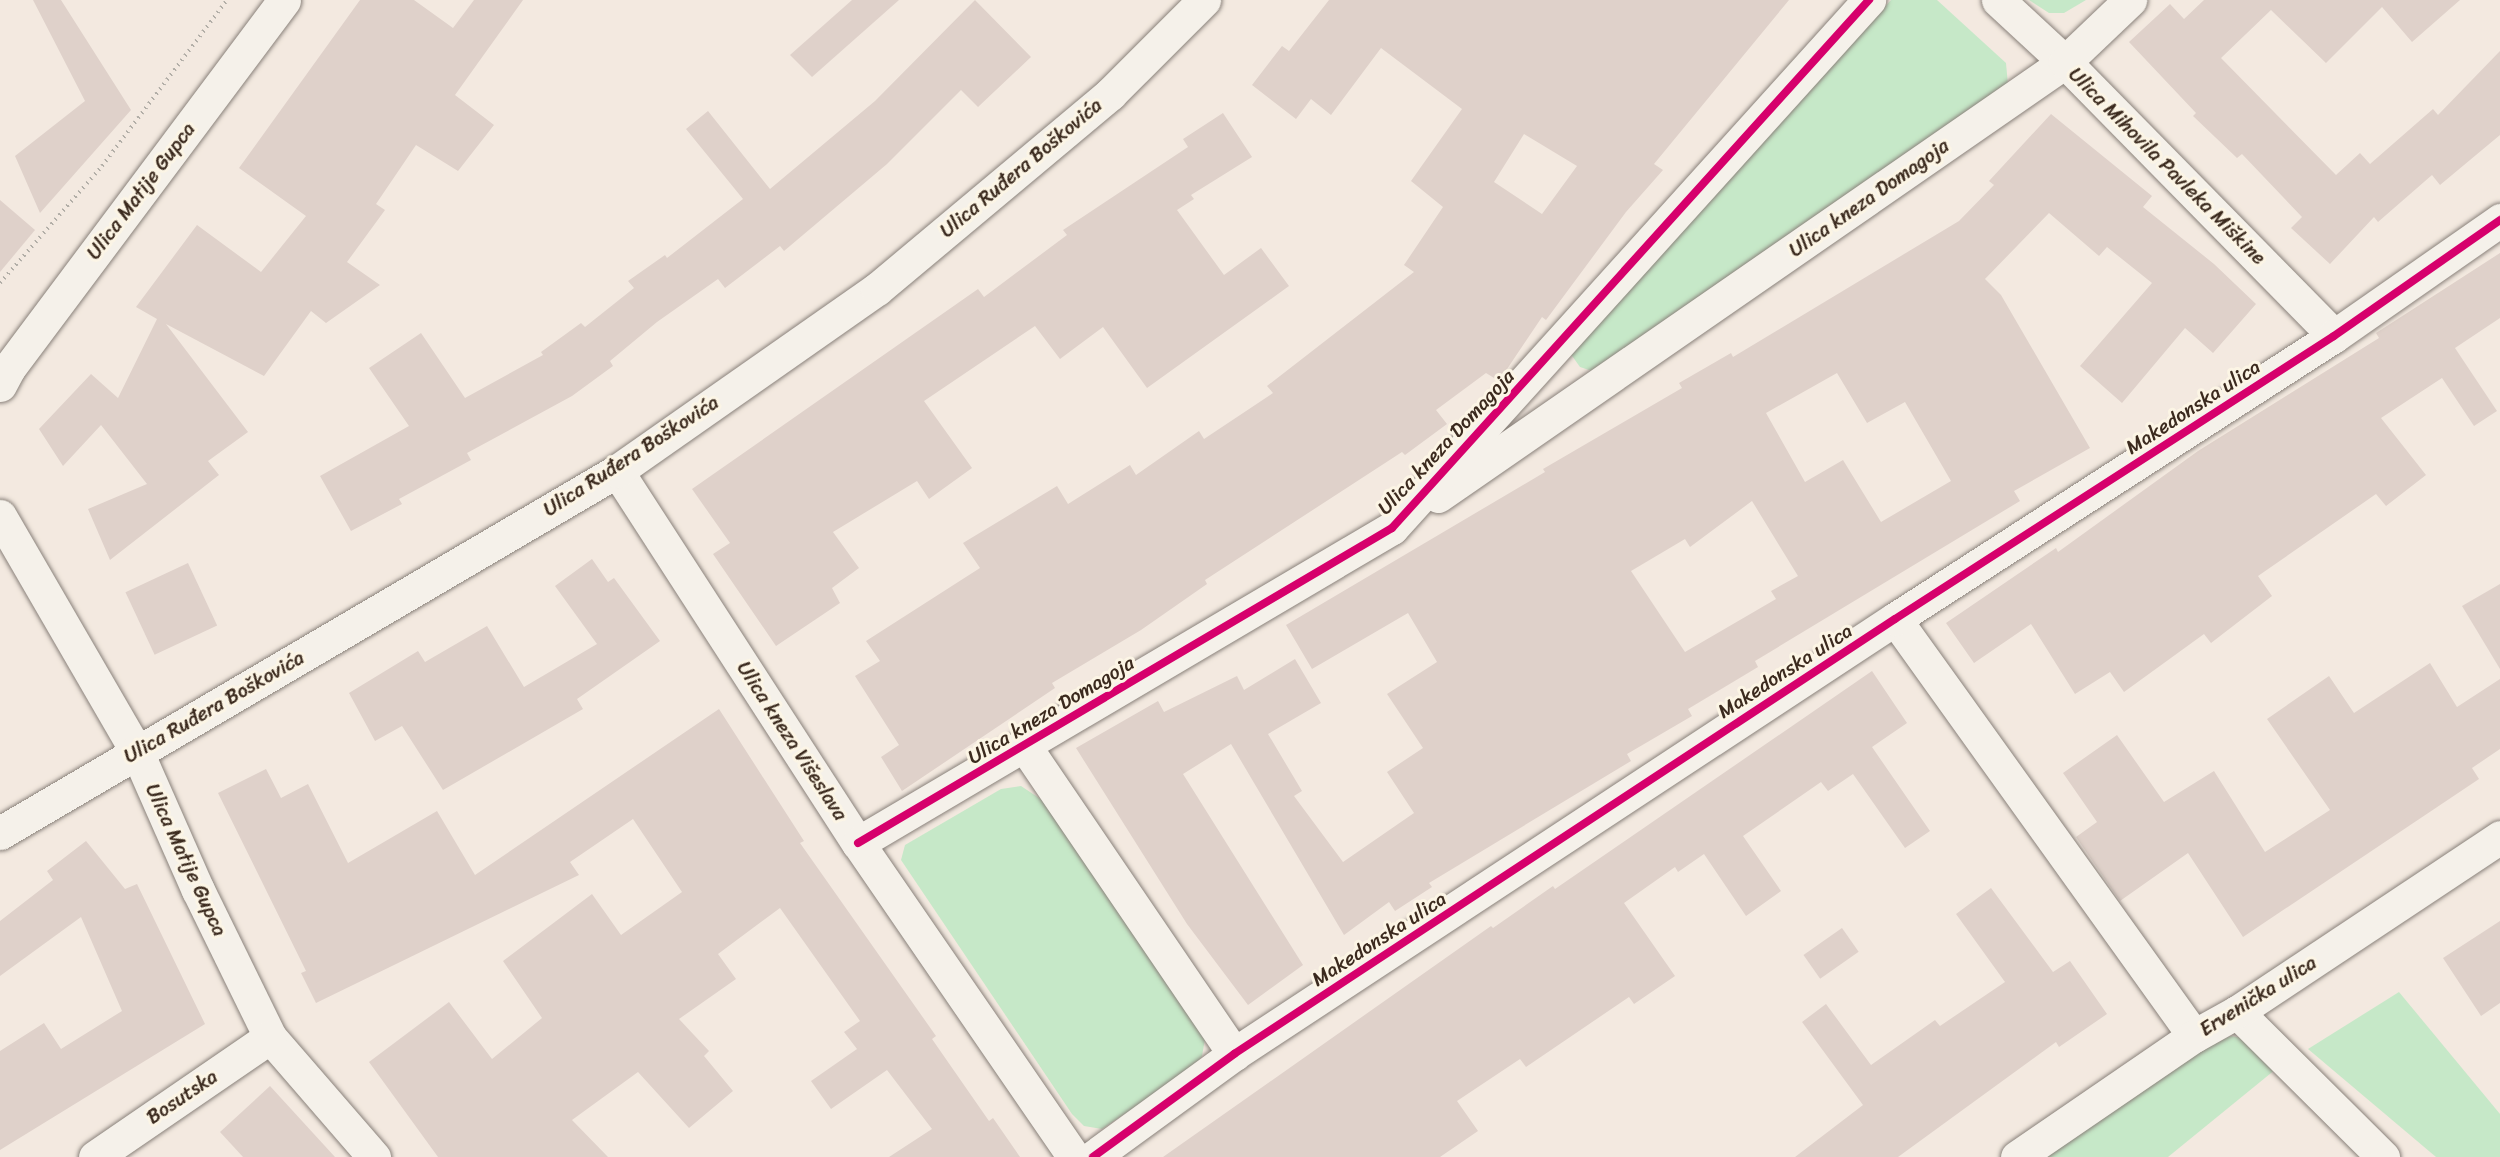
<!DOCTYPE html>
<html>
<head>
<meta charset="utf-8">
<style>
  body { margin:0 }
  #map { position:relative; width:2500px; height:1157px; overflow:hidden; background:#f3e9e0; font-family:Sriracha,sans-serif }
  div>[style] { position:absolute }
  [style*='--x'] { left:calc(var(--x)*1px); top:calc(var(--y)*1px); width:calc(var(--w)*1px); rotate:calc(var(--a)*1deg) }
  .green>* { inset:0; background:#c6e8c8 }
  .building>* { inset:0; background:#dfd1ca; transform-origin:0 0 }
  .path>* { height:4px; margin-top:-2px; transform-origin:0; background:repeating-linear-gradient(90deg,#b2aea7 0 1.5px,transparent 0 6px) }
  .roads { filter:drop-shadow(0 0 2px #89817a) drop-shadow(0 0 2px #89817a) }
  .minor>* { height:33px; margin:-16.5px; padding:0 16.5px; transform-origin:16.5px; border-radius:16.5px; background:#f5f1ea }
  .major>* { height:33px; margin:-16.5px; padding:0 16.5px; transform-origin:16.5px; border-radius:16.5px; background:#f5f1ea }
  .cycleway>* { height:8px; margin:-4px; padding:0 4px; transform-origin:4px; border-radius:4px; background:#d6006c }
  span { translate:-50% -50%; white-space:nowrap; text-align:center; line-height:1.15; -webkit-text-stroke:6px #fcf5e5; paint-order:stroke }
  .street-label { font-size:20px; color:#3b2a1e }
</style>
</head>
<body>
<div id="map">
  <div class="green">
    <i style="clip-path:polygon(1891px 0,1937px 0,2006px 63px,2008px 85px,1592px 371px,1580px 367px,1570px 353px,1572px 346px)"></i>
    <i style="clip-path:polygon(2029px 0,2086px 0,2064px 13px,2049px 13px)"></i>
    <i style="clip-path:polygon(1021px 786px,1042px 800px,1205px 1039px,1202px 1056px,1192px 1069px,1102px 1129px,1084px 1126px,1072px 1114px,901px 860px,905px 845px,1001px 789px)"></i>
    <i style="clip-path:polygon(2399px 992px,2500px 1114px,2500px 1157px,2436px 1157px,2308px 1049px)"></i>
    <i style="clip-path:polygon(2231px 1036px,2248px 1039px,2276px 1069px,2168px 1157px,2045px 1157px,2207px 1047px)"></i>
  </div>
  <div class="building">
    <i style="clip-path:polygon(33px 0,61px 0,131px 110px,40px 213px,15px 156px,85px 101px)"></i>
    <i style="clip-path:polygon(360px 0,414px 0,453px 28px,474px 0,523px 0,455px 95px,494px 125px,458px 171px,416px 145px,376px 204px,385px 210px,347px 262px,380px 285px,326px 323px,311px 311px,264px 376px,166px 324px,248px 432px,208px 461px,219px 475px,110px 560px,88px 509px,147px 484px,101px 425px,63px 466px,39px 429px,91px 374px,118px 398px,157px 319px,136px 307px,197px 225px,261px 272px,306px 216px,239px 168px)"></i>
    <i style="clip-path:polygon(852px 0,899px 0,812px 77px,790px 55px)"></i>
    <i style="clip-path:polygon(975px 0,1031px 57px,978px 107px,961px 90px,887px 164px,784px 251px,780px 246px,725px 288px,718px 279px,657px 322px,610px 361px,613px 366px,572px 396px,467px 453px,471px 460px,399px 499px,402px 504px,351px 531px,320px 476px,409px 426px,369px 368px,421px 333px,465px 398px,543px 355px,541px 352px,581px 323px,585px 327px,634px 288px,628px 281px,665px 255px,667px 258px,743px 199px,686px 129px,708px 111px,770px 189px,875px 101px)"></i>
    <i style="clip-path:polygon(evenodd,1329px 0,1789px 0,1654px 164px,1663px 170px,1626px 212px,1546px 320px,1542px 317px,1499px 381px,1486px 373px,1436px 410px,1447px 424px,1405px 455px,1402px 452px,1205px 580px,1207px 584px,1141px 630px,1052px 683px,1055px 688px,902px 791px,881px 757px,899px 745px,855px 676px,880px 661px,866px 641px,980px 568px,963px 543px,1057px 486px,1068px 504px,1130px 465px,1136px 475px,1199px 431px,1204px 439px,1273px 393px,1267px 386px,1414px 272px,1404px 265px,1443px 207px,1411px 181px,1462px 109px,1381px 48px,1331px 115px,1311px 99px,1296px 119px,1252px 85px,1282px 46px,1289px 51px,1329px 0,1524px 134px,1577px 166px,1542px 214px,1494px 182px,1524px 134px)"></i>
    <i style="clip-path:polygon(2204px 0,2460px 0,2412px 42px,2382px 7px,2326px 63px,2271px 10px,2221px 58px,2336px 175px,2360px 153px,2370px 164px,2433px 109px,2438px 115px,2500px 51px,2500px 135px,2440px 185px,2432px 175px,2378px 222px,2374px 217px,2330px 264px,2291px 228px,2302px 217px,2242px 154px,2237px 158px,2193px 116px,2196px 113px,2129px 42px,2170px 4px,2184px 19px)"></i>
    <i style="clip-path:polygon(1223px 113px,1252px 157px,1191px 195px,1194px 199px,1177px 210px,1224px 275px,1261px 248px,1289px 286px,1147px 388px,1103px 327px,1060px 359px,1035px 326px,924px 401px,972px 468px,929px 499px,917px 481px,833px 532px,859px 568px,832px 588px,840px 603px,776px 646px,713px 554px,730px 543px,692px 489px,978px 289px,984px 297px,1067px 235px,1063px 230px,1188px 147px,1183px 139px)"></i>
    <i style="clip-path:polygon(evenodd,2051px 114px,2152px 196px,2143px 207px,2214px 264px,2256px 304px,2213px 353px,2185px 328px,2122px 403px,2080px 366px,2152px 283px,2107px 247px,2099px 256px,2049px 213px,1985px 279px,2001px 295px,2090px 448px,2014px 491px,2020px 501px,1755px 661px,1758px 667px,1688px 709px,1692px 716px,1627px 754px,1631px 761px,1429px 883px,1432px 887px,1395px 911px,1389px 902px,1344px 935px,1231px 744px,1183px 774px,1303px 965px,1248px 1005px,1187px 924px,1076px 748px,1158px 701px,1164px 712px,1237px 676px,1244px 690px,1295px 659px,1321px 703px,1268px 734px,1302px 791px,1294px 796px,1343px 862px,1414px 813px,1387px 772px,1423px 748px,1387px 694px,1437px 662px,1408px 613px,1312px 669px,1286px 625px,1545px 472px,1543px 469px,1682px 388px,1679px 383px,1731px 353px,1733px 357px,1959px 221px,1994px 185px,1989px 181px,2051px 114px,1837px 373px,1867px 423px,1905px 402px,1951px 481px,1881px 522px,1843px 460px,1805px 482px,1766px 413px,1837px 373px,2051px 114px,1752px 501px,1798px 576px,1771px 591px,1776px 599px,1685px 652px,1631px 571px,1685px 539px,1690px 547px,1752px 501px)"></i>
    <i style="clip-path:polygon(0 200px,35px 230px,0 272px)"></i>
    <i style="clip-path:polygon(2500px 253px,2500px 318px,2455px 348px,2497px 411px,2474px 426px,2442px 378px,2381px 418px,2426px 475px,2386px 506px,2376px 494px,2258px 576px,2272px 596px,2211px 643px,2204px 634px,2124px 692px,2110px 672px,2075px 694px,2031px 624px,1974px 663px,1946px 623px,2056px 548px,2058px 552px,2198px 451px,2379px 338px,2376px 333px)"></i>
    <i style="clip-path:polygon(592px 559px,608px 582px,614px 578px,660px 641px,577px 699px,583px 709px,443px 790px,402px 726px,375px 741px,349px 693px,418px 651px,425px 662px,487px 626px,524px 687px,597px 644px,555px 586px)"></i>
    <i style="left:188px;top:563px;width:69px;height:69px;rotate:65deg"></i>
    <i style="clip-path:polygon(2500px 584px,2500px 669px,2462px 606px)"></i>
    <i style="clip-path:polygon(2430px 663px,2457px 707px,2500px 679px,2500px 749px,2472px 768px,2479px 779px,2243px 937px,2188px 853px,2120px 901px,2076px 837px,2097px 822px,2063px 773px,2117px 735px,2164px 802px,2214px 771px,2265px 852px,2330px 810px,2267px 719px,2329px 676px,2354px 713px)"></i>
    <i style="clip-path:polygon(1872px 671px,1907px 723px,1872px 747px,1930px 831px,1905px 848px,1853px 774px,1828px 791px,1821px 782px,1743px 836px,1781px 891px,1746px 916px,1704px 854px,1678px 872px,1675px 867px,1624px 903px,1675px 976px,1634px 1004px,1629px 997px,1526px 1067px,1520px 1059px,1457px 1101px,1478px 1131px,1440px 1157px,1163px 1157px,1491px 926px,1493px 928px,1553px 886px,1555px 889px)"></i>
    <i style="clip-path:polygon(719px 709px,804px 841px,800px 843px,936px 1036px,932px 1039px,989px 1121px,993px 1118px,1020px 1157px,889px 1157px,932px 1129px,887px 1070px,831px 1109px,811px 1081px,857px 1049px,844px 1032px,860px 1021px,780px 908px,718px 954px,736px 979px,679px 1019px,709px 1051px,704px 1056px,733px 1091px,689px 1128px,638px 1072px,572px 1120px,608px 1157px,438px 1157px,369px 1062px,449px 1002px,492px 1059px,542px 1018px,503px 961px,592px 894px,621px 935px,682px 892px,633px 819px,570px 862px,579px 875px,316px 1003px,301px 973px,306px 971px,218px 793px,266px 769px,281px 798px,308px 784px,348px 863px,437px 811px,475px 875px)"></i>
    <i style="clip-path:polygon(86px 841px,125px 889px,137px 884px,205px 1024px,0 1150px,0 1051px,44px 1023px,61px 1049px,122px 1011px,81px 917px,0 976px,0 921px,53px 880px,47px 871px)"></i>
    <i style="clip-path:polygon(1991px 888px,2053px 972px,2070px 961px,2107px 1014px,2059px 1047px,2056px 1042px,1898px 1157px,1795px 1157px,1863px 1105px,1802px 1022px,1826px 1004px,1871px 1065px,1935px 1020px,1940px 1026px,2005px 982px,1956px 914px)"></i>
    <i style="clip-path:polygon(2500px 921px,2500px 1003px,2481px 1016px,2443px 958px)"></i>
    <i style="left:1842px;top:928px;width:29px;height:47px;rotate:55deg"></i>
    <i style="clip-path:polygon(270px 1086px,335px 1157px,243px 1157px,220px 1132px)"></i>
  </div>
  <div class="path">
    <i style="--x:0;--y:283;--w:155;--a:-48.9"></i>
    <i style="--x:102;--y:166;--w:208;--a:-53"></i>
  </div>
  <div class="roads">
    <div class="minor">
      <i style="--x:1998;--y:0;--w:91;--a:42.8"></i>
      <i style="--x:2065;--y:62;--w:384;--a:45.5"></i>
      <i style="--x:0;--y:385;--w:19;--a:-62"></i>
      <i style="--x:9;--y:368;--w:459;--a:-53.2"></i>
      <i style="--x:617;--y:471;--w:443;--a:57.1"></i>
      <i style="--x:858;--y:843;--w:381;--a:55.5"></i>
      <i style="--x:1438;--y:496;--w:763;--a:-34.69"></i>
      <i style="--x:2065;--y:62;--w:90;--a:-43.6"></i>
      <i style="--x:0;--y:516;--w:273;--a:59.9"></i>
      <i style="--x:137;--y:752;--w:151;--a:66.2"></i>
      <i style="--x:198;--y:890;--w:164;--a:63.9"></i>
      <i style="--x:270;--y:1037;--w:159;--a:49.1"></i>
      <i style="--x:1895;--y:619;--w:513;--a:54.36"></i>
      <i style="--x:1024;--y:745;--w:374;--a:55.8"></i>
      <i style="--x:858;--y:843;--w:620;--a:-30.54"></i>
      <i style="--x:1392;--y:528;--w:712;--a:-47.91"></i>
      <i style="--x:2237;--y:1012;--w:206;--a:44.8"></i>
      <i style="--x:95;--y:1157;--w:212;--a:-34.4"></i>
      <i style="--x:1093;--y:1157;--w:175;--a:-36.1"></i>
      <i style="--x:1234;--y:1054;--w:791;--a:-33.35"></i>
      <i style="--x:1895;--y:619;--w:522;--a:-32.81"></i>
      <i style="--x:2334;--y:336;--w:203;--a:-34.9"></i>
      <i style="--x:2017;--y:1157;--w:214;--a:-34.4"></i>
      <i style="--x:2194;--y:1036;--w:49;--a:-29.2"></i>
      <i style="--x:2237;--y:1012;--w:316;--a:-33.6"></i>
    </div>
    <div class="major">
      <i style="--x:0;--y:833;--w:715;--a:-30.4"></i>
      <i style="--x:617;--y:471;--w:317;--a:-35"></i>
      <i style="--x:877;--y:289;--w:304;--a:-39.9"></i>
      <i style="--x:1110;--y:94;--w:133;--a:-45"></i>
    </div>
  </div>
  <div class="cycleway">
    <i style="--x:858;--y:843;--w:620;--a:-30.54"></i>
    <i style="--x:1392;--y:528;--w:712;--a:-47.91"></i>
    <i style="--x:1093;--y:1157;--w:175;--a:-36.1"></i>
    <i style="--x:1234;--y:1054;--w:791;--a:-33.35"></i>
    <i style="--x:1895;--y:619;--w:522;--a:-32.81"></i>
    <i style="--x:2334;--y:336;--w:203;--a:-34.9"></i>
  </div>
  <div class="street-label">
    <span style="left:2167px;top:166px;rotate:45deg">Ulica Mihovila Pavleka Miškine</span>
    <span style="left:1021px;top:168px;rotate:-40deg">Ulica Ruđera Boškovića</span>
    <span style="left:141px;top:191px;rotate:-53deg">Ulica Matije Gupca</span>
    <span style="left:1869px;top:198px;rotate:-35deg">Ulica kneza Domagoja</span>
    <span style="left:2193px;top:407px;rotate:-33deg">Makedonska ulica</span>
    <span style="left:1446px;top:442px;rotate:-47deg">Ulica kneza Domagoja</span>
    <span style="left:631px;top:456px;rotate:-33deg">Ulica Ruđera Boškovića</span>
    <span style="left:1785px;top:671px;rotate:-33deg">Makedonska ulica</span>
    <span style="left:214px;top:707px;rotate:-30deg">Ulica Ruđera Boškovića</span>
    <span style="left:1051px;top:710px;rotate:-31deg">Ulica kneza Domagoja</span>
    <span style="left:792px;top:741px;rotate:57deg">Ulica kneza Višeslava</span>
    <span style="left:186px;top:860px;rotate:65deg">Ulica Matije Gupca</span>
    <span style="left:1379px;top:939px;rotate:-33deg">Makedonska ulica</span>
    <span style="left:2258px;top:996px;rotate:-32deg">Ervenička ulica</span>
    <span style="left:182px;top:1097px;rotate:-34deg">Bosutska</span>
  </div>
</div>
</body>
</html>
